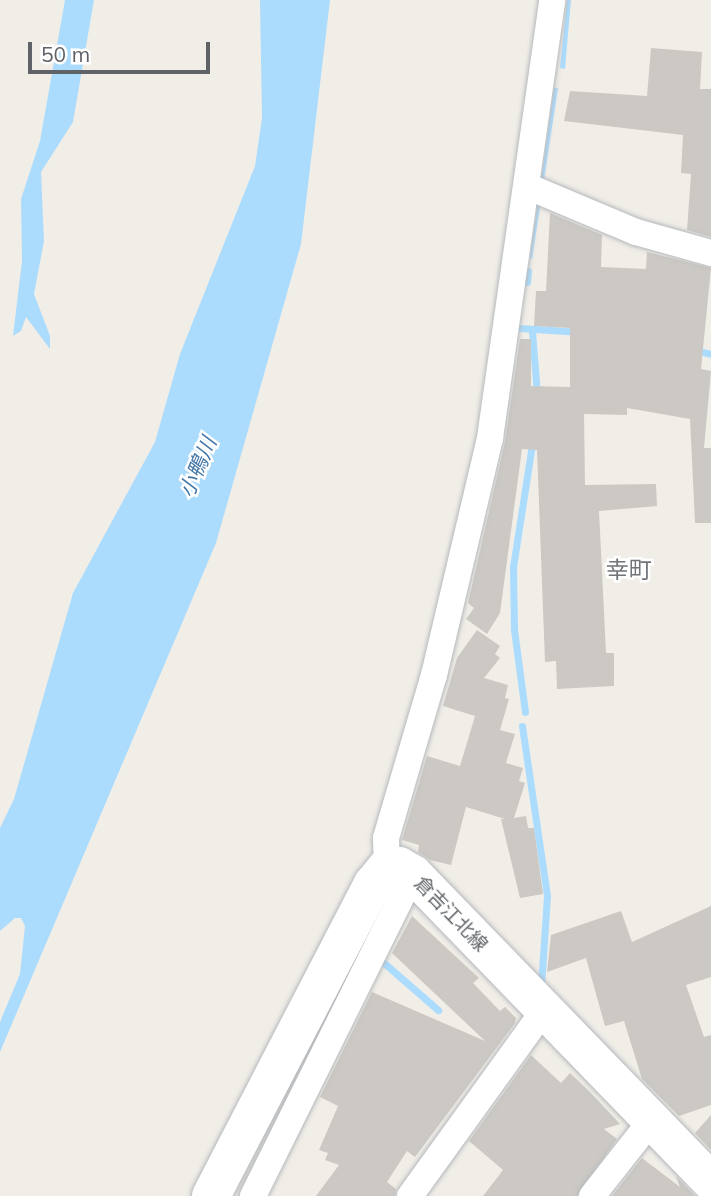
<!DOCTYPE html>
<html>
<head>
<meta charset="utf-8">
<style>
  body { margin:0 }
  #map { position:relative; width:711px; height:1196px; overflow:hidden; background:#f1eee8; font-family:Mulish,"Noto Sans JP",sans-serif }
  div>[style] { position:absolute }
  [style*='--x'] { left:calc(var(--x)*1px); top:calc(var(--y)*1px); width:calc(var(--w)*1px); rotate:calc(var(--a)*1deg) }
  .water>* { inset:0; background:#acdcfd }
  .stream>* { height:7px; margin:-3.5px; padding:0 3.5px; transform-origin:3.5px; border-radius:3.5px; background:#acdcfd }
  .building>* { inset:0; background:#ccc9c5 }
  .roads { filter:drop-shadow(0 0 2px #b5b8bc) drop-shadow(0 0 2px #b5b8bc) }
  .minor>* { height:26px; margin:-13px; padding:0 13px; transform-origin:13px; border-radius:13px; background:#fff }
  .secondary>* { height:38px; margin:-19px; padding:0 19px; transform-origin:19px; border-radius:19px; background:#fff }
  span { translate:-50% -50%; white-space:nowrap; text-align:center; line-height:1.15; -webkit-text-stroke:5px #fff; paint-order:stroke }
  .street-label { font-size:19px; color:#5f6368 }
  .water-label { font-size:21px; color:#4477a7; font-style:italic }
  .quarter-label { font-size:23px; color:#70757a }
  .scale { position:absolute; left:28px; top:42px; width:182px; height:32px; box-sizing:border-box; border:4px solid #5f6368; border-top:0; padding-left:9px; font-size:21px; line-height:24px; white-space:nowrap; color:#5f6368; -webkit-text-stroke:5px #fff; paint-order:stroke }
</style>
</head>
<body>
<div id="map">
  <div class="water">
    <i style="clip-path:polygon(65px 0,94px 0,73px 122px,41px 172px,44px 241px,34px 294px,50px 336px,50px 349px,26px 317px,21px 331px,13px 336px,22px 261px,21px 199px,40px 141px)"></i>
    <i style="clip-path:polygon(260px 0,330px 0,301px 244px,216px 543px,0 1052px,0 1022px,20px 974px,25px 926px,21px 918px,15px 918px,0 931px,0 828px,14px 799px,73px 593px,155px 442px,180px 354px,255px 166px,262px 118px)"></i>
    <i style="clip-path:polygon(567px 0,571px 0,565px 69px,560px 68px)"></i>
    <i style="clip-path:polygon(554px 88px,558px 88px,532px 259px,530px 258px)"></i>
  </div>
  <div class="stream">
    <i style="--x:527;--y:282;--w:11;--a:-85"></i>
    <i style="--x:520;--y:328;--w:60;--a:3.8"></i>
    <i style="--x:532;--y:331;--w:63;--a:85.5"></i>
    <i style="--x:695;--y:350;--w:16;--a:14"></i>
    <i style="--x:525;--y:712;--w:83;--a:-97.6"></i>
    <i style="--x:514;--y:630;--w:63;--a:-90.9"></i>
    <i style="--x:513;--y:567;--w:124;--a:-81.2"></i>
    <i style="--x:522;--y:726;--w:172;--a:81.6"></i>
    <i style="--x:547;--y:896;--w:91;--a:93.8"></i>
    <i style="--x:384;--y:963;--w:72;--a:41"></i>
  </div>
  <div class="building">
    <i style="clip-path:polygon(651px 48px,702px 52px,700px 89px,711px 89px,711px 237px,687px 230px,691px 174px,681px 173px,683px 135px,564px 121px,570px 91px,647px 96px)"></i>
    <i style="clip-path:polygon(550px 213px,602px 235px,601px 267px,646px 269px,647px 252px,711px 268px,701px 369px,711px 371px,704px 448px,711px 448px,711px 523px,695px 523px,690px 419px,627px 408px,627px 415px,584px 414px,585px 485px,656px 484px,657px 506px,599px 511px,606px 653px,614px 653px,614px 686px,557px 689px,556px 661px,545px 662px,537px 450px,522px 449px,500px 613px,487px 634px,466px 619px,474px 608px,468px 603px,505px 442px,520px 339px,531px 339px,531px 386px,570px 387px,570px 328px,534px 326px,536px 291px,546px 291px)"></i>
    <i style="clip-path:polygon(477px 630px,500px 646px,495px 654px,500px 658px,484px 678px,508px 685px,505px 698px,509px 699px,500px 730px,515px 734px,506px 763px,523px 768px,519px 781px,525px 783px,514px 818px,526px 816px,528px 828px,534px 828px,543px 894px,520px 898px,501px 819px,505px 819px,466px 807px,451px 865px,430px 860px,418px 852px,419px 845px,402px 840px,427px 756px,460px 766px,475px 716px,443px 706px,457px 658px)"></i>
    <i style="clip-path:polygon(711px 906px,711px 977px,686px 985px,704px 1037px,711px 1035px,711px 1105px,679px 1116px,642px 1079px,624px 1021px,605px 1026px,586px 958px,547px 972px,551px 935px,621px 911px,632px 942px)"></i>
    <i style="clip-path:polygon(412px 916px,479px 978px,473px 983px,500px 1011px,505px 1007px,516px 1018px,515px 1023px,415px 1157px,407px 1151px,387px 1182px,396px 1189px,395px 1196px,316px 1196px,339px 1165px,325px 1160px,328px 1153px,319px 1150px,338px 1106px,320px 1097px,372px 992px,485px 1041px,392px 953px)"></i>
    <i style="clip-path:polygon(531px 1055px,561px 1083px,570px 1073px,590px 1092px,620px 1124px,604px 1129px,617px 1139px,577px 1196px,483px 1196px,503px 1170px,469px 1141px)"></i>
    <i style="clip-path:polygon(711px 1115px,711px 1150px,695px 1133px)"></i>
    <i style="clip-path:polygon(642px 1158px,680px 1187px,676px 1176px,695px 1196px,612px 1196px)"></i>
  </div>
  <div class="roads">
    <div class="minor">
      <i style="--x:529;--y:187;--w:116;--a:22.8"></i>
      <i style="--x:636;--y:232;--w:78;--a:15.6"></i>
      <i style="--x:387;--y:867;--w:29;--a:-92"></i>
      <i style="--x:386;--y:838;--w:170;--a:-73.6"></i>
      <i style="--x:434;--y:675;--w:244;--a:-76.7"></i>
      <i style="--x:490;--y:438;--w:442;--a:-81.9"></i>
      <i style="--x:253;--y:1196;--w:360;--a:-63.6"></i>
      <i style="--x:410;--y:1196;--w:229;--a:-54.2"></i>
      <i style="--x:592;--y:1196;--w:95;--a:-51.8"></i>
    </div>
    <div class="secondary">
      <i style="--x:211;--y:1196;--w:352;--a:-62.6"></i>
      <i style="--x:373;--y:884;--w:22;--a:-51"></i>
      <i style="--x:387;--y:867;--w:12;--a:-5"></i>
      <i style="--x:399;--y:866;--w:16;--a:30"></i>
      <i style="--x:413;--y:874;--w:428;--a:45.9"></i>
    </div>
  </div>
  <div class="street-label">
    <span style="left:451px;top:914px;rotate:46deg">倉吉江北線</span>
  </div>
  <div class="water-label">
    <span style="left:197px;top:467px;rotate:-67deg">小鴨川</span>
  </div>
  <div class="quarter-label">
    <span style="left:629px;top:570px">幸町</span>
  </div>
  <div class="scale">50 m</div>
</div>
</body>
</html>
